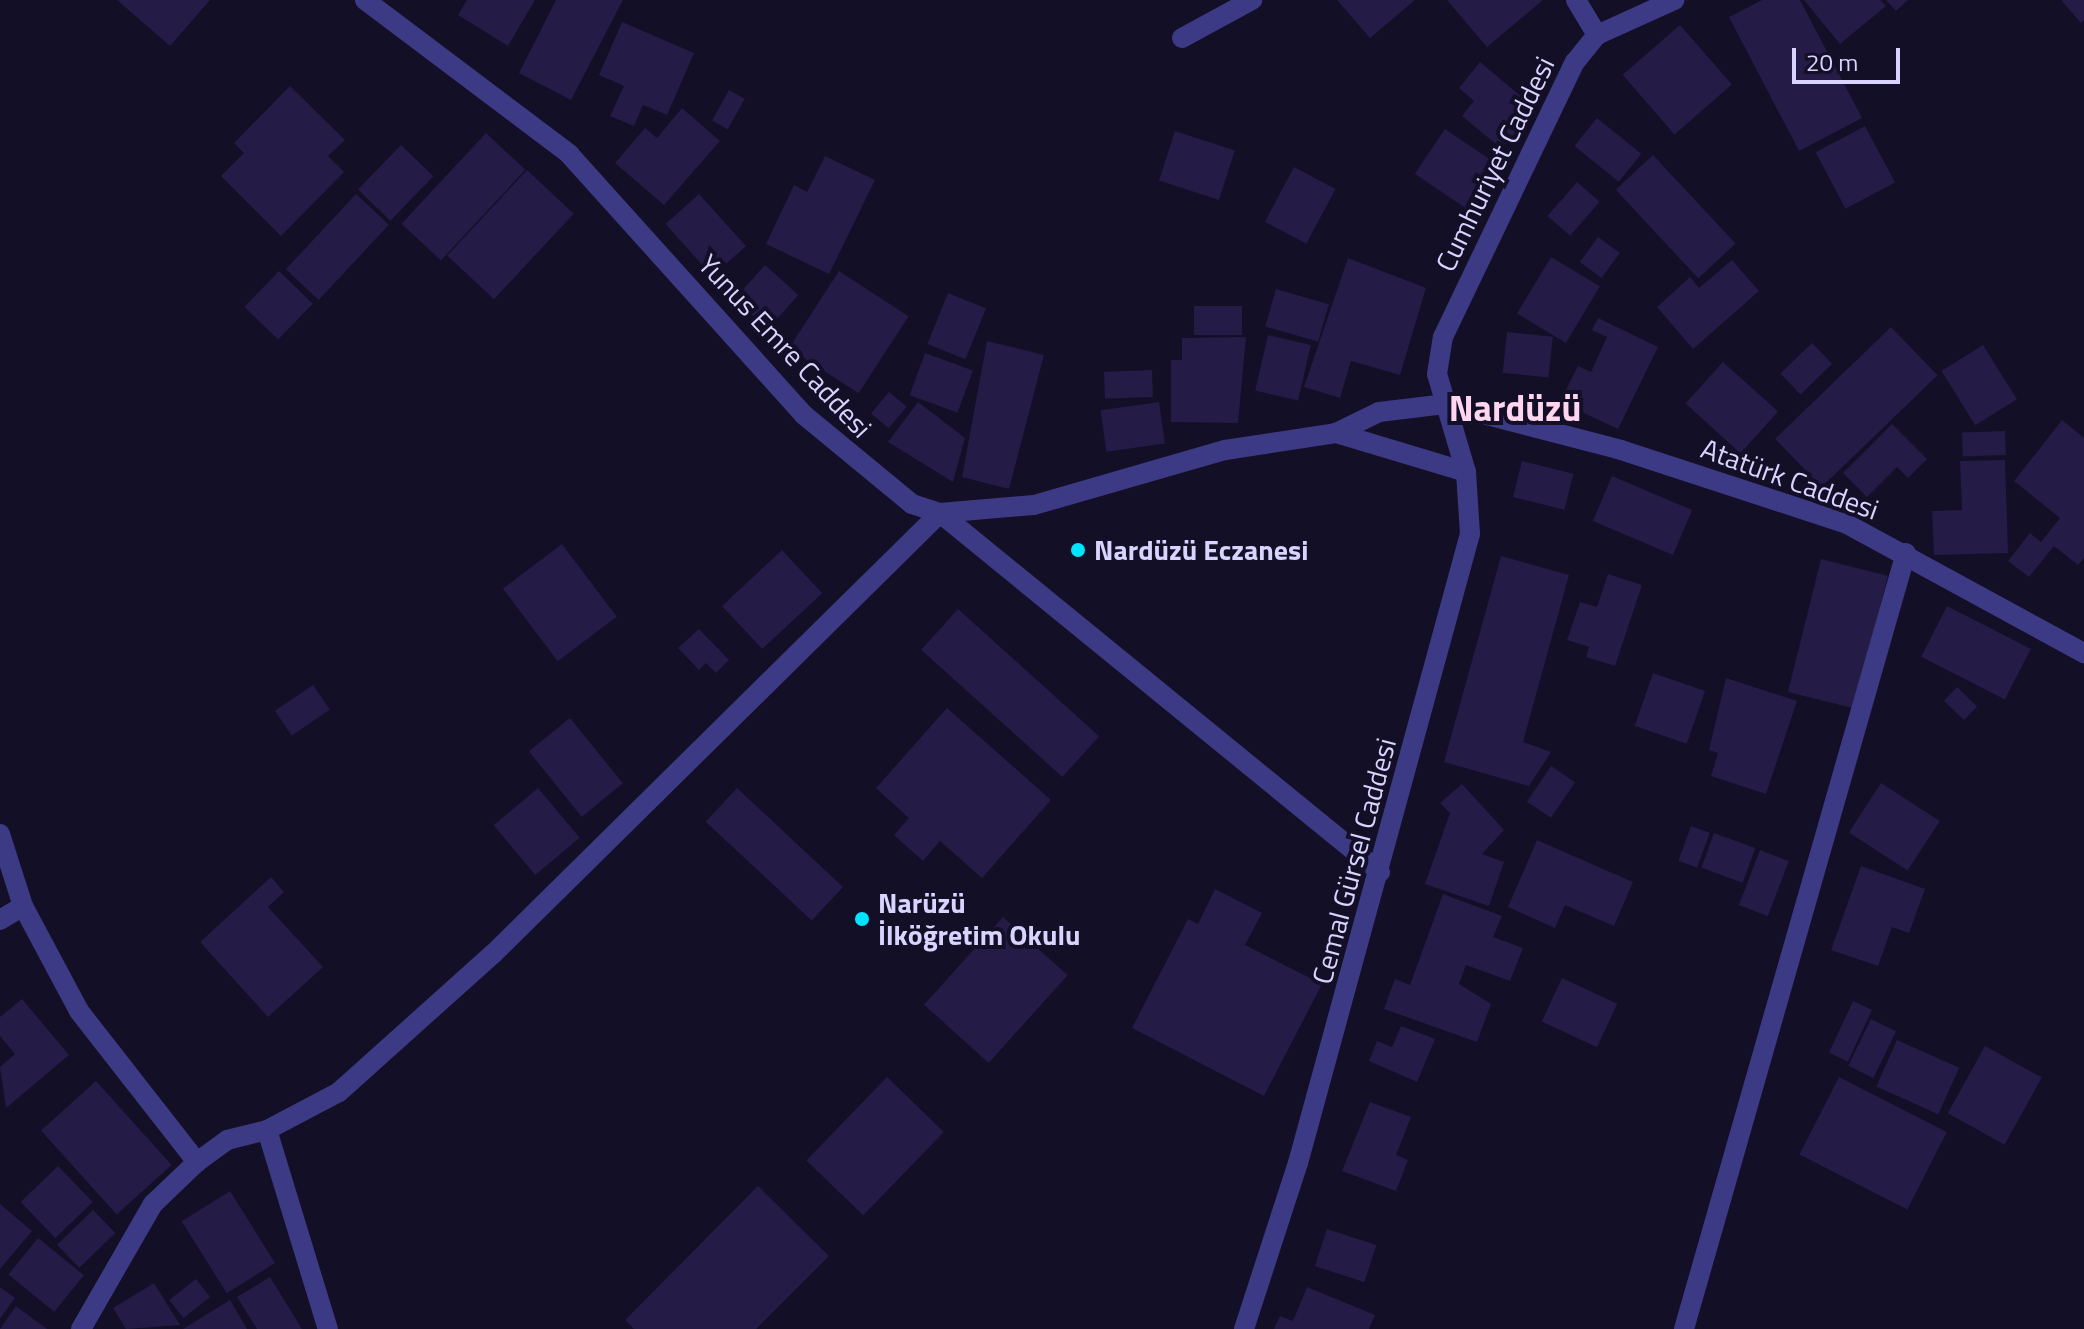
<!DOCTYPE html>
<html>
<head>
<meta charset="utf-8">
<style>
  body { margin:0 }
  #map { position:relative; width:2084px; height:1329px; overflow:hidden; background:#130f26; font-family:"Titillium Web",sans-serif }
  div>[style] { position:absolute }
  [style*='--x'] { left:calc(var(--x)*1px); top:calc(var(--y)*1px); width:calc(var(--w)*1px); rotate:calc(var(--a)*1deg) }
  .building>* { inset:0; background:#241b47; transform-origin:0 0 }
  .minor>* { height:20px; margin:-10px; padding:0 10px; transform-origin:10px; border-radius:10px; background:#3d3a85 }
  .dots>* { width:22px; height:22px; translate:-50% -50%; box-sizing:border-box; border:4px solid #130f26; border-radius:50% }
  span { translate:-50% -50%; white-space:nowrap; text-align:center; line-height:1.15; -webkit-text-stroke:8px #130f26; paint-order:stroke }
  .street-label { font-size:28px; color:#d9d4ff }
  .poi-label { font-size:28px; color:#d9d4ff; font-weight:700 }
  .left { translate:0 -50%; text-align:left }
  .district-label { font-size:36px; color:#ffd6f0; font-weight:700 }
  .scale { position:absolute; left:1792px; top:48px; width:108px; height:36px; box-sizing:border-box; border:4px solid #d9d4ff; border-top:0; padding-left:10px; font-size:24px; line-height:28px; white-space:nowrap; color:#d9d4ff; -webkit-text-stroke:6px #130f26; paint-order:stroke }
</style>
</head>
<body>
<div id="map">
  <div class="building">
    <i style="clip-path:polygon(117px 0,210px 0,170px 46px)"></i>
    <i style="clip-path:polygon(467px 0,535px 0,508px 46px,458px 15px)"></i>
    <i style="clip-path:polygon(556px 0,623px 0,571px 100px,519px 73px)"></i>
    <i style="clip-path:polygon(1337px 0,1415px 0,1370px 38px)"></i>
    <i style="clip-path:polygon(1447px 0,1543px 0,1487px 47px)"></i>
    <i style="clip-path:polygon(1762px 0,1800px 0,1862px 118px,1799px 151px,1729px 17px)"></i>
    <i style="clip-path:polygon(1804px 0,1880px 0,1886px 6px,1840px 44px)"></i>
    <i style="clip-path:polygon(1886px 0,1908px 0,1896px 11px)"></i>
    <i style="clip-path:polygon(2061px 0,2084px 0,2084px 20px,2081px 23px)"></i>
    <i style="clip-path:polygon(622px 22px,694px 53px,667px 115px,643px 105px,634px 126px,610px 116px,624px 86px,599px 75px)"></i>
    <i style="left:1680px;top:25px;width:79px;height:76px;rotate:49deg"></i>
    <i style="clip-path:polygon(1480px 62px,1535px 108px,1502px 149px,1462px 116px,1474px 101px,1459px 88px)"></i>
    <i style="clip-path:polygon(290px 86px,345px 140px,328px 156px,344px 172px,281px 236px,221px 176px,244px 153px,234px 143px)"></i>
    <i style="left:729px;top:90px;width:18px;height:35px;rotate:29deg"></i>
    <i style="clip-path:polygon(682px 108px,720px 141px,664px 205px,615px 163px,645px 128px,657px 138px)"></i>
    <i style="left:1597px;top:118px;width:57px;height:36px;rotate:39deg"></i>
    <i style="left:1865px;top:126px;width:64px;height:56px;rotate:62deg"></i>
    <i style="left:1445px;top:129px;width:62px;height:54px;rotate:34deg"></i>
    <i style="left:1175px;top:131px;width:63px;height:52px;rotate:18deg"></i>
    <i style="left:486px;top:133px;width:54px;height:124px;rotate:43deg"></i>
    <i style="left:401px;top:145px;width:45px;height:62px;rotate:44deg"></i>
    <i style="left:1653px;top:155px;width:121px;height:51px;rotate:47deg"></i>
    <i style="clip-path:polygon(825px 156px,875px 180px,829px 274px,766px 244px,794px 185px,807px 192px)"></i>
    <i style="left:1294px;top:167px;width:47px;height:62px;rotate:28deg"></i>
    <i style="left:527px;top:170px;width:64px;height:117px;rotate:43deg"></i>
    <i style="left:1577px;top:182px;width:30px;height:45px;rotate:41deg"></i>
    <i style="left:356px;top:194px;width:45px;height:103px;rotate:43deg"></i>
    <i style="left:699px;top:194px;width:70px;height:45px;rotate:48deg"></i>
    <i style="left:1598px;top:237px;width:27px;height:31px;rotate:36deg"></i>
    <i style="left:1551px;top:257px;width:57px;height:66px;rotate:31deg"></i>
    <i style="clip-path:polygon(1348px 258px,1426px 288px,1400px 375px,1351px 361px,1340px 398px,1304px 387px)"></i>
    <i style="clip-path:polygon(1732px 260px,1759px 291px,1693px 349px,1657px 307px,1690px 277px,1699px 288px)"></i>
    <i style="left:765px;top:265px;width:45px;height:46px;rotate:42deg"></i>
    <i style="left:279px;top:271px;width:47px;height:50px;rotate:44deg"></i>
    <i style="left:839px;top:271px;width:83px;height:92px;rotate:33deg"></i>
    <i style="left:1276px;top:289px;width:55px;height:39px;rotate:16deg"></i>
    <i style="left:948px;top:293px;width:41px;height:55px;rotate:22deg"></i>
    <i style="left:1194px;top:306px;width:48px;height:29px"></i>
    <i style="clip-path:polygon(1598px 318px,1658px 347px,1618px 429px,1560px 402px,1578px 366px,1591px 372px,1607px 337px,1592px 330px)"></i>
    <i style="left:1891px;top:327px;width:67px;height:161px;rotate:46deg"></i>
    <i style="left:1507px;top:332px;width:46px;height:41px;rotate:6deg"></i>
    <i style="left:1268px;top:335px;width:44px;height:57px;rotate:13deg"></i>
    <i style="clip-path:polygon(1246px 337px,1238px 423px,1171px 422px,1171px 360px,1182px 360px,1182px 338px)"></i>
    <i style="clip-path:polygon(987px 341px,1044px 355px,1009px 489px,962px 477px)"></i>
    <i style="left:1812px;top:343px;width:29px;height:44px;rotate:46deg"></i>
    <i style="left:1983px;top:345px;width:64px;height:49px;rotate:58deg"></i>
    <i style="left:925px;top:353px;width:51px;height:45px;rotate:20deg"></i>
    <i style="left:1723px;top:362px;width:74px;height:56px;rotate:42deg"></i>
    <i style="left:1152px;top:370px;width:27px;height:48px;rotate:88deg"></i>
    <i style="left:889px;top:392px;width:23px;height:28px;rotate:40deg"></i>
    <i style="clip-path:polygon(918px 402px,965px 438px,953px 482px,888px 442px)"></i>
    <i style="left:1159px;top:402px;width:42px;height:59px;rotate:82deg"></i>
    <i style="clip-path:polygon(2062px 420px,2084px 438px,2084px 558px,2078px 565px,2054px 546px,2029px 577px,2008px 561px,2030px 533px,2041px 542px,2060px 518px,2014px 481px)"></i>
    <i style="clip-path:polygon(1892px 424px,1927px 459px,1908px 478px,1897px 467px,1867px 497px,1843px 473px)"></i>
    <i style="left:2005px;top:431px;width:24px;height:43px;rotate:88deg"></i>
    <i style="clip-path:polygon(2005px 460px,2008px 553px,1934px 555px,1932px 511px,1962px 510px,1960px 461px)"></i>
    <i style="left:1522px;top:461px;width:53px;height:37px;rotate:14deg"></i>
    <i style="left:1612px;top:476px;width:87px;height:49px;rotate:23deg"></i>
    <i style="left:562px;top:544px;width:91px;height:74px;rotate:53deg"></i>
    <i style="left:782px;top:550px;width:59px;height:82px;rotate:47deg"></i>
    <i style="clip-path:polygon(1501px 556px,1569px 575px,1523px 742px,1551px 752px,1529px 786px,1444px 762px)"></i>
    <i style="left:1821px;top:559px;width:69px;height:137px;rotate:14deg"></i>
    <i style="clip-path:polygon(1608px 574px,1642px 585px,1615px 666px,1586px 657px,1589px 647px,1567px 640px,1580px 602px,1597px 607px)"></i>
    <i style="left:1947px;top:606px;width:94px;height:57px;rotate:27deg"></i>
    <i style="left:958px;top:609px;width:190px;height:55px;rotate:42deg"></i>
    <i style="clip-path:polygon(699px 629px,729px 660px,716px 673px,706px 663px,699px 670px,678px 648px)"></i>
    <i style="left:1653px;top:673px;width:55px;height:56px;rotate:19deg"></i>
    <i style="clip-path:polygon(1726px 678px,1797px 701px,1766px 794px,1711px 776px,1718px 753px,1709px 750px)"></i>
    <i style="left:313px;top:685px;width:30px;height:46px;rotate:56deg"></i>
    <i style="left:1957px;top:687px;width:28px;height:19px;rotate:44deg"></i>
    <i style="clip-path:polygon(947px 708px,1051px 800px,982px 878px,940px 841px,923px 861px,894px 835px,909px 818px,876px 788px)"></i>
    <i style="left:570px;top:718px;width:84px;height:53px;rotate:51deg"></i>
    <i style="left:1551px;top:766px;width:29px;height:43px;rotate:34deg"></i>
    <i style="left:1881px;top:783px;width:70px;height:59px;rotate:33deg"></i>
    <i style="clip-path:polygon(1462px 784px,1504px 830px,1482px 854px,1504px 862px,1489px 906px,1425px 884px,1450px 813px,1440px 803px)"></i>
    <i style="left:538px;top:788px;width:65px;height:58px;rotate:50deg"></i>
    <i style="left:737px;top:788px;width:145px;height:46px;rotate:43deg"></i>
    <i style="left:1691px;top:826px;width:20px;height:37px;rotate:20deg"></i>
    <i style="left:1714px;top:833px;width:44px;height:37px;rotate:20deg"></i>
    <i style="clip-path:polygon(1537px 840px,1633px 882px,1614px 926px,1565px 905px,1555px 928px,1508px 907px)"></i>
    <i style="left:1760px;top:850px;width:31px;height:59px;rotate:21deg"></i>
    <i style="clip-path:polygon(1861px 866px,1925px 889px,1909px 933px,1892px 927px,1878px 966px,1831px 950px)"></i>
    <i style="clip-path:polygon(271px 877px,284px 892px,268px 907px,323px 967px,268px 1017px,200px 942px)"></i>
    <i style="clip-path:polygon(1215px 889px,1262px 913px,1245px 945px,1322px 984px,1264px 1096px,1132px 1028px,1188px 919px,1198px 924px)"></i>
    <i style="clip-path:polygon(1443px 894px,1502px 916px,1493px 937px,1523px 948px,1510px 981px,1466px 965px,1459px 984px,1491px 1004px,1477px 1042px,1384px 1009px,1395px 979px,1410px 985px)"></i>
    <i style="left:1003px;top:917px;width:87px;height:118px;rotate:42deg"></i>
    <i style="left:1562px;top:978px;width:61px;height:48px;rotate:25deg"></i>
    <i style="clip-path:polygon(22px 999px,69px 1055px,6px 1108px,0 1067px,15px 1054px,0 1036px,0 1017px)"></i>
    <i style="left:1853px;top:1001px;width:21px;height:57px;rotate:25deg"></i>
    <i style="left:1871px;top:1019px;width:28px;height:52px;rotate:26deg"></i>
    <i style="clip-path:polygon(1401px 1026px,1435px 1039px,1417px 1082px,1369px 1061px,1377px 1041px,1392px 1047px)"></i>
    <i style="left:1897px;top:1040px;width:68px;height:51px;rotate:24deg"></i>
    <i style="left:1985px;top:1046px;width:65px;height:77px;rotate:29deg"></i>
    <i style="left:887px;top:1077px;width:79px;height:116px;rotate:44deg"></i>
    <i style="left:1839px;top:1077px;width:121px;height:87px;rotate:27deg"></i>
    <i style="left:96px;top:1081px;width:113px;height:74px;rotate:48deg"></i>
    <i style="clip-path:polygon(1370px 1102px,1411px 1117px,1396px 1155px,1408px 1160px,1396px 1191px,1342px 1171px)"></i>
    <i style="left:58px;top:1166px;width:50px;height:52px;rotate:46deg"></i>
    <i style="clip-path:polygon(758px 1186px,829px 1256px,756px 1329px,634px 1329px,625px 1320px)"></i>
    <i style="left:230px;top:1191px;width:85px;height:57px;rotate:58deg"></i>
    <i style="clip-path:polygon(0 1204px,32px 1231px,0 1269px)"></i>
    <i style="left:93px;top:1210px;width:32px;height:50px;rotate:46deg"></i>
    <i style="left:1327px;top:1229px;width:52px;height:39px;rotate:18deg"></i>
    <i style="left:38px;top:1238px;width:59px;height:47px;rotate:39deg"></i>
    <i style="clip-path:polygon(270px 1277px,302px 1329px,257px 1329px,237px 1297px)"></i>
    <i style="left:196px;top:1279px;width:23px;height:34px;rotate:52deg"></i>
    <i style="clip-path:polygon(154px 1283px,180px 1325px,126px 1329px,113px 1308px)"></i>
    <i style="clip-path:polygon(0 1287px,15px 1298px,0 1319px)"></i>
    <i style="clip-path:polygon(1307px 1287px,1375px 1315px,1369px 1329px,1274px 1329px,1280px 1316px,1293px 1321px)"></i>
    <i style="clip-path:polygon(230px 1300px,247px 1329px,183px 1329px)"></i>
    <i style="clip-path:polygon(16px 1306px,47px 1329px,0 1329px)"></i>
  </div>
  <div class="minor">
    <i style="--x:365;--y:0;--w:256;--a:37"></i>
    <i style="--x:569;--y:154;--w:351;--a:48"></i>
    <i style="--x:804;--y:415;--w:140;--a:39.5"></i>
    <i style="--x:912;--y:504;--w:29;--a:18"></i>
    <i style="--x:940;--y:513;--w:94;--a:-4.9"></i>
    <i style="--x:1034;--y:505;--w:199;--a:-16.1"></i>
    <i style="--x:1225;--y:450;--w:112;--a:-8.7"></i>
    <i style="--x:1576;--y:0;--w:41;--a:59"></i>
    <i style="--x:1182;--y:38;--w:80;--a:-28.5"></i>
    <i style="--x:1466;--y:472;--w:136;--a:-163.3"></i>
    <i style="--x:1336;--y:433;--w:48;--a:-26"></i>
    <i style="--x:1379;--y:412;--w:66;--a:-6.9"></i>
    <i style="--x:1445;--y:404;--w:182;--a:14.6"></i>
    <i style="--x:1621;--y:450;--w:238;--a:18.1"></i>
    <i style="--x:1847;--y:524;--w:270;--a:28.6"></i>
    <i style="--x:0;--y:834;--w:76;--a:72.3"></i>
    <i style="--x:23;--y:906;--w:119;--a:61.9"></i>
    <i style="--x:79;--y:1011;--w:192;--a:52"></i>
    <i style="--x:0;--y:920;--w:27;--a:-31"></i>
    <i style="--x:267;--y:1130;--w:208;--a:73"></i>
    <i style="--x:81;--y:1329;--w:144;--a:-60.1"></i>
    <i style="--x:153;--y:1204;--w:61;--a:-43.7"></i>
    <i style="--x:197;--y:1162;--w:37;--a:-36"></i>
    <i style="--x:227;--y:1140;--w:41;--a:-14"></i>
    <i style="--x:267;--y:1130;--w:81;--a:-27.8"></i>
    <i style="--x:339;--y:1092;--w:207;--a:-41.9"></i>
    <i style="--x:493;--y:954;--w:628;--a:-44.61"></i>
    <i style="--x:940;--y:513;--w:568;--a:39.21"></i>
    <i style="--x:1244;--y:1329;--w:175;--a:-72"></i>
    <i style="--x:1298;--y:1163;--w:652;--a:-74.71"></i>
    <i style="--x:1470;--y:534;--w:62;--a:-93.7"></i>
    <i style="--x:1466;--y:472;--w:102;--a:-106.5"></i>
    <i style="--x:1437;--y:374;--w:37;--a:-81"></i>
    <i style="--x:1443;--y:337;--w:305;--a:-64.4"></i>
    <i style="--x:1575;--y:62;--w:35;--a:-51"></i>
    <i style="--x:1597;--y:35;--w:85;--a:-24.4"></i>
    <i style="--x:1684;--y:1329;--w:807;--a:-74.04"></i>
  </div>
  <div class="dots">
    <i style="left:1078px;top:550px;background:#00e5ff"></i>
    <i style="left:862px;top:919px;background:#00e5ff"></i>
  </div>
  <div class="street-label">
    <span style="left:1495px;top:164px;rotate:-64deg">Cumhuriyet Caddesi</span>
    <span style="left:785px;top:346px;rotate:47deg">Yunus Emre Caddesi</span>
    <span style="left:1790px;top:479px;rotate:20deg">Atatürk Caddesi</span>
    <span style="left:1354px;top:861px;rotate:-75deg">Cemal Gürsel Caddesi</span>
  </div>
  <div class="poi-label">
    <span class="left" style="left:1094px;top:550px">Nardüzü Eczanesi</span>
    <span class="left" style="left:878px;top:919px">Narüzü<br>İlköğretim Okulu</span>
  </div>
  <div class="district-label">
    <span style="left:1515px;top:408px">Nardüzü</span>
  </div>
  <div class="scale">20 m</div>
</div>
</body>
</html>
